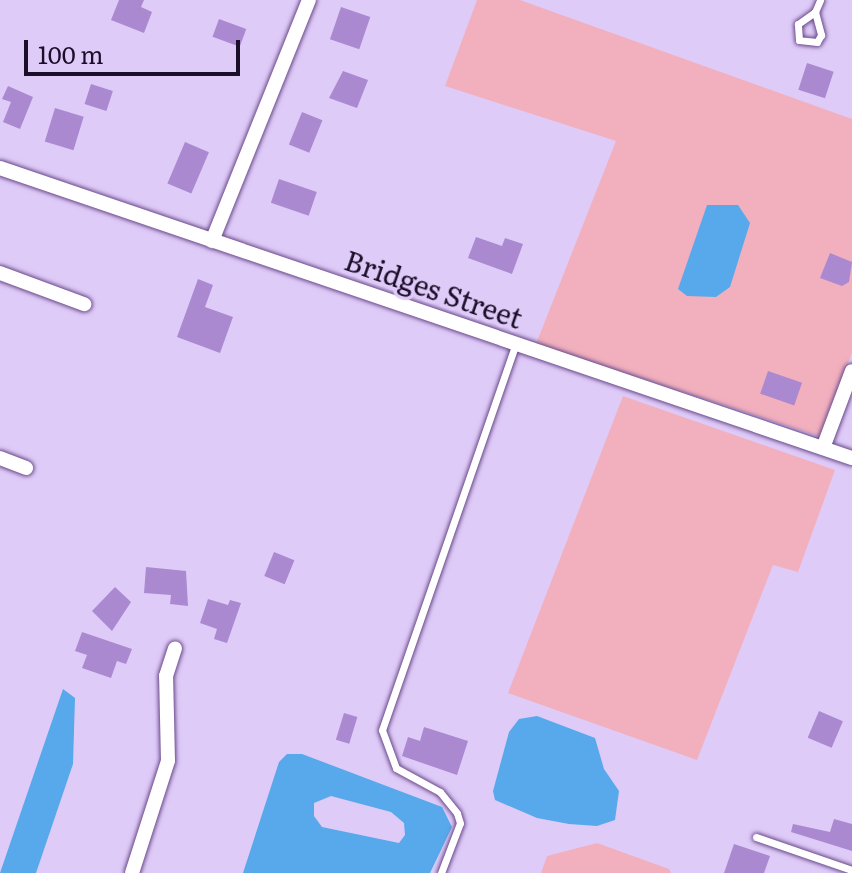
<!DOCTYPE html>
<html>
<head>
<meta charset="utf-8">
<style>
  body { margin:0 }
  #map { position:relative; width:852px; height:873px; overflow:hidden; background:#dfcbf8; font-family:Literata,serif }
  div>[style] { position:absolute }
  [style*='--x'] { left:calc(var(--x)*1px); top:calc(var(--y)*1px); width:calc(var(--w)*1px); rotate:calc(var(--a)*1deg) }
  .green>* { inset:0; background:#f2b0be }
  .water>* { inset:0; background:#57a9eb }
  .building>* { inset:0; background:#aa89d0; transform-origin:0 0 }
  .roads { filter:drop-shadow(0 0 2px #69498a) drop-shadow(0 0 2px #69498a) }
  .service>* { height:7px; margin:-3.5px; padding:0 3.5px; transform-origin:3.5px; border-radius:3.5px; background:#fff }
  .minor>* { height:14px; margin:-7px; padding:0 7px; transform-origin:7px; border-radius:7px; background:#fff }
  span { translate:-50% -50%; white-space:nowrap; text-align:center; line-height:1.15; -webkit-text-stroke:7px #dfcbf8; paint-order:stroke }
  .street-label { font-size:28px; color:#1b0e29 }
  .scale { position:absolute; left:24px; top:40px; width:216px; height:36px; box-sizing:border-box; border:4px solid #1b0e29; border-top:0; padding-left:10px; font-size:24px; line-height:28px; white-space:nowrap; color:#1b0e29; -webkit-text-stroke:6px #dfcbf8; paint-order:stroke }
</style>
</head>
<body>
<div id="map">
  <div class="green">
    <i style="clip-path:polygon(477px 0,520px 0,852px 119px,852px 353px,819px 436px,536px 344px,616px 141px,445px 86px)"></i>
    <i style="clip-path:polygon(623px 396px,835px 470px,798px 572px,773px 565px,697px 760px,508px 693px)"></i>
    <i style="clip-path:polygon(597px 843px,669px 869px,671px 873px,541px 873px,547px 856px)"></i>
  </div>
  <div class="water">
    <i style="clip-path:polygon(707px 205px,738px 205px,750px 223px,730px 287px,716px 297px,687px 296px,678px 289px)"></i>
    <i style="clip-path:polygon(63px 689px,75px 698px,73px 764px,36px 873px,0 873px)"></i>
    <i style="clip-path:polygon(537px 716px,595px 738px,604px 769px,619px 791px,615px 820px,597px 826px,569px 824px,537px 818px,495px 800px,493px 791px,509px 732px,519px 719px)"></i>
    <i style="clip-path:polygon(evenodd,287px 754px,302px 754px,442px 807px,452px 827px,430px 873px,243px 873px,279px 762px,287px 754px,331px 796px,391px 812px,404px 823px,405px 835px,399px 843px,322px 827px,314px 816px,314px 803px,331px 796px)"></i>
  </div>
  <div class="building">
    <i style="clip-path:polygon(119px 0,144px 0,141px 7px,152px 12px,144px 33px,111px 20px)"></i>
    <i style="left:341px;top:7px;width:31px;height:34px;rotate:19deg"></i>
    <i style="left:219px;top:19px;width:29px;height:19px;rotate:20deg"></i>
    <i style="left:807px;top:63px;width:28px;height:28px;rotate:18deg"></i>
    <i style="clip-path:polygon(343px 71px,368px 80px,357px 108px,329px 98px)"></i>
    <i style="left:91px;top:84px;width:23px;height:21px;rotate:18deg"></i>
    <i style="clip-path:polygon(8px 86px,33px 97px,20px 129px,3px 122px,11px 102px,2px 99px)"></i>
    <i style="left:55px;top:108px;width:30px;height:35px;rotate:17deg"></i>
    <i style="left:302px;top:112px;width:22px;height:35px;rotate:22deg"></i>
    <i style="left:185px;top:142px;width:26px;height:45px;rotate:23deg"></i>
    <i style="left:279px;top:179px;width:40px;height:25px;rotate:19deg"></i>
    <i style="clip-path:polygon(476px 237px,502px 246px,505px 238px,523px 244px,512px 274px,468px 258px)"></i>
    <i style="clip-path:polygon(830px 253px,852px 262px,849px 282px,842px 286px,820px 278px)"></i>
    <i style="clip-path:polygon(198px 279px,213px 285px,205px 307px,233px 317px,220px 353px,177px 337px)"></i>
    <i style="left:768px;top:371px;width:36px;height:24px;rotate:19deg"></i>
    <i style="left:274px;top:552px;width:22px;height:26px;rotate:22deg"></i>
    <i style="clip-path:polygon(146px 567px,186px 571px,188px 606px,170px 604px,171px 595px,144px 593px)"></i>
    <i style="clip-path:polygon(115px 587px,131px 602px,112px 631px,92px 611px)"></i>
    <i style="clip-path:polygon(208px 599px,228px 605px,230px 600px,241px 603px,227px 643px,214px 639px,217px 629px,200px 623px)"></i>
    <i style="clip-path:polygon(82px 632px,132px 649px,126px 664px,117px 661px,111px 678px,82px 668px,87px 655px,75px 651px)"></i>
    <i style="left:819px;top:711px;width:26px;height:29px;rotate:23deg"></i>
    <i style="left:344px;top:713px;width:14px;height:28px;rotate:17deg"></i>
    <i style="clip-path:polygon(424px 727px,468px 741px,457px 775px,402px 756px,408px 737px,420px 741px)"></i>
    <i style="clip-path:polygon(834px 819px,852px 824px,852px 851px,791px 832px,793px 824px,830px 832px)"></i>
    <i style="clip-path:polygon(734px 844px,770px 856px,764px 873px,724px 873px)"></i>
  </div>
  <div class="roads">
    <div class="service">
      <i style="--x:815;--y:12;--w:24;--a:75"></i>
      <i style="--x:821;--y:35;--w:8;--a:120"></i>
      <i style="--x:817;--y:42;--w:18;--a:-174"></i>
      <i style="--x:799;--y:40;--w:16;--a:-94"></i>
      <i style="--x:798;--y:24;--w:21;--a:-35"></i>
      <i style="--x:815;--y:12;--w:13;--a:-67"></i>
      <i style="--x:756;--y:837;--w:102;--a:19"></i>
      <i style="--x:441;--y:873;--w:53;--a:-69.2"></i>
      <i style="--x:460;--y:823;--w:10;--a:-107"></i>
      <i style="--x:457;--y:813;--w:27;--a:-129"></i>
      <i style="--x:440;--y:792;--w:50;--a:-151.4"></i>
      <i style="--x:396;--y:768;--w:40;--a:-110.2"></i>
      <i style="--x:382;--y:730;--w:409;--a:-70.9"></i>
    </div>
    <div class="minor">
      <i style="--x:0;--y:168;--w:900;--a:18.8"></i>
      <i style="--x:212;--y:241;--w:260;--a:-68.1"></i>
      <i style="--x:0;--y:273;--w:90;--a:20.3"></i>
      <i style="--x:823;--y:448;--w:82;--a:-69.4"></i>
      <i style="--x:0;--y:458;--w:28;--a:21"></i>
      <i style="--x:132;--y:873;--w:118;--a:-72.2"></i>
      <i style="--x:168;--y:761;--w:85;--a:-91.3"></i>
      <i style="--x:166;--y:676;--w:29;--a:-72"></i>
    </div>
  </div>
  <div class="street-label">
    <span style="left:434px;top:288px;rotate:19deg">Bridges Street</span>
  </div>
  <div class="scale">100 m</div>
</div>
</body>
</html>
